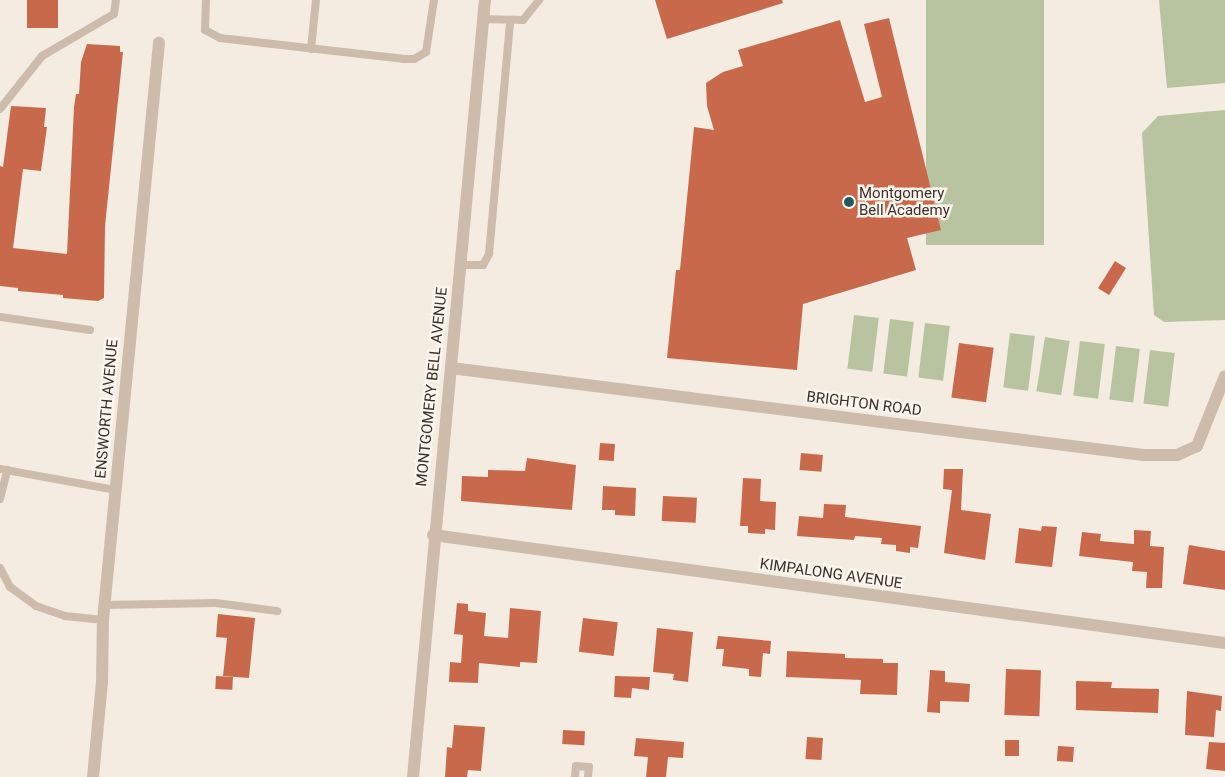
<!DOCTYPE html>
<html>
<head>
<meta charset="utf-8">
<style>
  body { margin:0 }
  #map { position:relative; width:1225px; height:777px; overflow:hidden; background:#f4ebe1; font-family:Roboto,sans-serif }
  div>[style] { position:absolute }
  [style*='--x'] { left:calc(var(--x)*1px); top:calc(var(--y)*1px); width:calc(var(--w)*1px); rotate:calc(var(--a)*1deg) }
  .green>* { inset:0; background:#b8c4a0; transform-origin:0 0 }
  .building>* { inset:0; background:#c8694b; transform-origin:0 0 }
  .service>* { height:8px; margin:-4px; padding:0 4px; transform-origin:4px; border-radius:4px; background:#cdbbac }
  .minor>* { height:12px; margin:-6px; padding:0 6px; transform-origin:6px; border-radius:6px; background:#cdbbac }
  .dots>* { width:14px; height:14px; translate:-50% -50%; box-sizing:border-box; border:2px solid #fbf5ee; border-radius:50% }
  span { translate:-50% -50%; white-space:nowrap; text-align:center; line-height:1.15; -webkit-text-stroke:5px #fbf5ee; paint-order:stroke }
  .poi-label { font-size:15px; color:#3b302b }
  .left { translate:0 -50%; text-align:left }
  .street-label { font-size:15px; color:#3b302b }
</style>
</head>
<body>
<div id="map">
  <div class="green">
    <i style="left:926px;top:0;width:118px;height:245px"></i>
    <i style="clip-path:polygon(1159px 0,1225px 0,1225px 83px,1167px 88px)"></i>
    <i style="clip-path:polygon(1225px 110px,1225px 320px,1164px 322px,1154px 315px,1142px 133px,1158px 116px)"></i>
    <i style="left:854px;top:315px;width:25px;height:54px;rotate:7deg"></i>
    <i style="left:890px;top:319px;width:24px;height:55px;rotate:7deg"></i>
    <i style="left:925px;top:323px;width:25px;height:55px;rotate:7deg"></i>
    <i style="left:1010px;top:333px;width:25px;height:55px;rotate:7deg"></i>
    <i style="left:1045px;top:337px;width:25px;height:55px;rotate:9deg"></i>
    <i style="left:1080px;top:341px;width:25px;height:55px;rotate:7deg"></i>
    <i style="left:1116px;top:346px;width:24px;height:54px;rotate:7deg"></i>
    <i style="left:1150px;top:350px;width:25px;height:54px;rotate:7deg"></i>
  </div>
  <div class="building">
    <i style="left:27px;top:0;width:31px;height:28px"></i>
    <i style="clip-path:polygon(655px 0,782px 0,783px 3px,667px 39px)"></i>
    <i style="clip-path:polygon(889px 18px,941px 230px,907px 238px,916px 270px,803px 304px,797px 370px,667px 358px,676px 270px,680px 270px,694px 127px,714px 130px,707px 106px,706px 83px,723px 72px,743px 66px,738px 50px,840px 20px,865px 102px,882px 97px,864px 24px)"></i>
    <i style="clip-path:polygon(87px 44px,120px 46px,120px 52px,123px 52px,105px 226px,104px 298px,98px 301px,63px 298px,63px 295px,18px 291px,18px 288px,0 286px,0 166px,3px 167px,11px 106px,46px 108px,44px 127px,47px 127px,41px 171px,23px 169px,13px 248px,67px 254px,74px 107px,76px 94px,79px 94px,81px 62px)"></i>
    <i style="left:1115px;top:261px;width:13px;height:32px;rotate:32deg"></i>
    <i style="left:959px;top:343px;width:35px;height:55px;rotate:8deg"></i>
    <i style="left:600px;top:443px;width:15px;height:17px;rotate:4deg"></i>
    <i style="left:801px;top:453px;width:22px;height:17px;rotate:5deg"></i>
    <i style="clip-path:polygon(527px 458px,576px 465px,572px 510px,461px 501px,462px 476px,488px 477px,488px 470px,525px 471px)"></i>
    <i style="clip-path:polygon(944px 469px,963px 469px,961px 510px,991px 514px,985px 560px,944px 553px,952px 490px,943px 489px)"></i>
    <i style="clip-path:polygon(743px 478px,761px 479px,760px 501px,776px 502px,775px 530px,765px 529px,765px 534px,748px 533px,748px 526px,740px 526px)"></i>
    <i style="clip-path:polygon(603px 486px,636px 488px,635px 516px,615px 515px,615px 510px,602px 510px)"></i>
    <i style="left:663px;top:496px;width:34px;height:25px;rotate:3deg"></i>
    <i style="clip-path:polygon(824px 504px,846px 505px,845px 517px,921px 526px,918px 548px,910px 547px,910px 553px,896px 551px,896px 545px,881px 544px,882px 538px,855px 536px,854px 540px,797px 536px,799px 516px,823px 518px)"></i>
    <i style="clip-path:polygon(1042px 526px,1057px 527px,1052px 567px,1015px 563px,1019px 528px,1041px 531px)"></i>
    <i style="clip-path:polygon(1134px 530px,1151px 531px,1150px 546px,1164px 547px,1162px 588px,1146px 588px,1147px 572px,1132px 571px,1133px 562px,1079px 556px,1082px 532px,1101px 534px,1100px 541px,1134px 544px)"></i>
    <i style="clip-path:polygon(1189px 545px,1225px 551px,1225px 590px,1183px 584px)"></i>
    <i style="clip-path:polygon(457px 603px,468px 604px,468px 611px,486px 613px,484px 636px,508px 638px,510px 608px,541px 611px,537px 663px,520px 662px,520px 667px,479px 663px,478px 683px,449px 682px,450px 662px,461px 663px,463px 635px,454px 634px)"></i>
    <i style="clip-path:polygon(218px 614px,255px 618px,249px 678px,223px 676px,227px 638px,216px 637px)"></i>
    <i style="left:583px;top:618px;width:35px;height:34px;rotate:7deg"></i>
    <i style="clip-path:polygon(657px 628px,693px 632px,688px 682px,673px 680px,674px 674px,653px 672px)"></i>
    <i style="clip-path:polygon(718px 636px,771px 641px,770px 654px,763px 653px,761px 677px,749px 676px,749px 669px,722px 666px,724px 649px,716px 649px)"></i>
    <i style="clip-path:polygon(787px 651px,845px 654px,845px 658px,883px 659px,883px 663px,898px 663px,897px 695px,860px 694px,861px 680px,786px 677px)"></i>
    <i style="left:1006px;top:669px;width:35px;height:46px;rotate:2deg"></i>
    <i style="clip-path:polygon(930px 670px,945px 671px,945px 682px,970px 684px,969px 702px,940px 701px,940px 713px,927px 712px)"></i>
    <i style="left:216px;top:676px;width:17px;height:13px;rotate:3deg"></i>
    <i style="clip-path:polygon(615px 676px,650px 677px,649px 690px,632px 688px,631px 698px,614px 697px)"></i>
    <i style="clip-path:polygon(1076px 681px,1112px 682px,1111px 688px,1159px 689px,1158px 713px,1076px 710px)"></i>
    <i style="clip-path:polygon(1187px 691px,1222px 696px,1221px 711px,1216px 710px,1214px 737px,1185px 735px)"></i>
    <i style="clip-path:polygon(454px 725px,485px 727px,481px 771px,468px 770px,467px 777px,445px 777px,447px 747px,452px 748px)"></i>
    <i style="left:563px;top:730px;width:22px;height:14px;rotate:3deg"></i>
    <i style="left:807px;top:737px;width:16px;height:22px;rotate:4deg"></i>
    <i style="clip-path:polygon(636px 738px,684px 742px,683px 758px,668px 757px,666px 777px,646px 777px,648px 757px,634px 756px)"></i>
    <i style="left:1005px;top:740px;width:14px;height:16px"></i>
    <i style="clip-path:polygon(1209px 742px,1225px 743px,1225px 771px,1206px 769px)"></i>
    <i style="left:1058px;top:746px;width:16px;height:15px;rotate:4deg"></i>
  </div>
  <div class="service">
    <i style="--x:206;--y:0;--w:30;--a:92"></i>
    <i style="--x:205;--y:30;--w:17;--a:28"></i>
    <i style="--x:220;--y:38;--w:184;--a:6.5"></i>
    <i style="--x:403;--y:59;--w:11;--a:0"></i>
    <i style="--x:414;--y:59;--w:14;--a:-30"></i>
    <i style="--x:426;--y:52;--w:53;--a:-81.3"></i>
    <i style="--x:483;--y:19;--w:40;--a:1.4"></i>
    <i style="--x:523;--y:20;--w:26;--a:-51"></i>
    <i style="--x:311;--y:49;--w:49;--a:-84.2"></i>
    <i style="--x:0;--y:109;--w:68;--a:-51.6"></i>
    <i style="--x:42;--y:56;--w:83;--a:-30.3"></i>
    <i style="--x:114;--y:14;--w:14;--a:-82"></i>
    <i style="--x:461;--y:265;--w:22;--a:0"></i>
    <i style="--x:483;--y:265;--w:13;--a:-61"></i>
    <i style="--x:489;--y:254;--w:233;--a:-84.8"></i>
    <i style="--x:0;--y:317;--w:91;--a:8.2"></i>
    <i style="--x:0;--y:469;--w:118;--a:10.3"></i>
    <i style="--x:0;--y:499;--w:30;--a:-76"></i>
    <i style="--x:0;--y:568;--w:21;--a:62"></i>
    <i style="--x:10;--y:587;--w:32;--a:36"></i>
    <i style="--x:36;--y:606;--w:31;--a:19"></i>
    <i style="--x:65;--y:616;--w:38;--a:6"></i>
    <i style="--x:105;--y:605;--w:111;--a:-1"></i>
    <i style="--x:216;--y:603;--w:62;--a:7.5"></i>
    <i style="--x:575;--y:777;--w:11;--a:-85"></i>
    <i style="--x:576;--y:766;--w:13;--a:4"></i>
    <i style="--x:589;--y:767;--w:10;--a:96"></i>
  </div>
  <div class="minor">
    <i style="--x:451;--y:368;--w:698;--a:7.16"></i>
    <i style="--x:1144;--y:455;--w:33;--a:0"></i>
    <i style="--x:1177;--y:455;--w:22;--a:-24"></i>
    <i style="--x:1197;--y:446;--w:75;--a:-68.2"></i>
    <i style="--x:433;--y:535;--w:799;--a:7.77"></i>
    <i style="--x:93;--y:777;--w:95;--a:-84.6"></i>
    <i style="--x:102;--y:682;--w:62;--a:-89.1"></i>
    <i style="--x:103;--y:620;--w:580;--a:-84.46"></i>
    <i style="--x:413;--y:777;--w:780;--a:-84.71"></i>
  </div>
  <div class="dots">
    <i style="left:849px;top:202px;background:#1f5a5e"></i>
  </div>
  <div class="poi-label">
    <span class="left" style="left:859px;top:202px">Montgomery<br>Bell Academy</span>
  </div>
  <div class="street-label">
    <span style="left:432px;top:387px;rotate:-84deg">MONTGOMERY BELL AVENUE</span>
    <span style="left:864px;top:404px;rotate:7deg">BRIGHTON ROAD</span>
    <span style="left:107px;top:409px;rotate:-85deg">ENSWORTH AVENUE</span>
    <span style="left:831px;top:574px;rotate:8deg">KIMPALONG AVENUE</span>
  </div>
</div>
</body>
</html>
